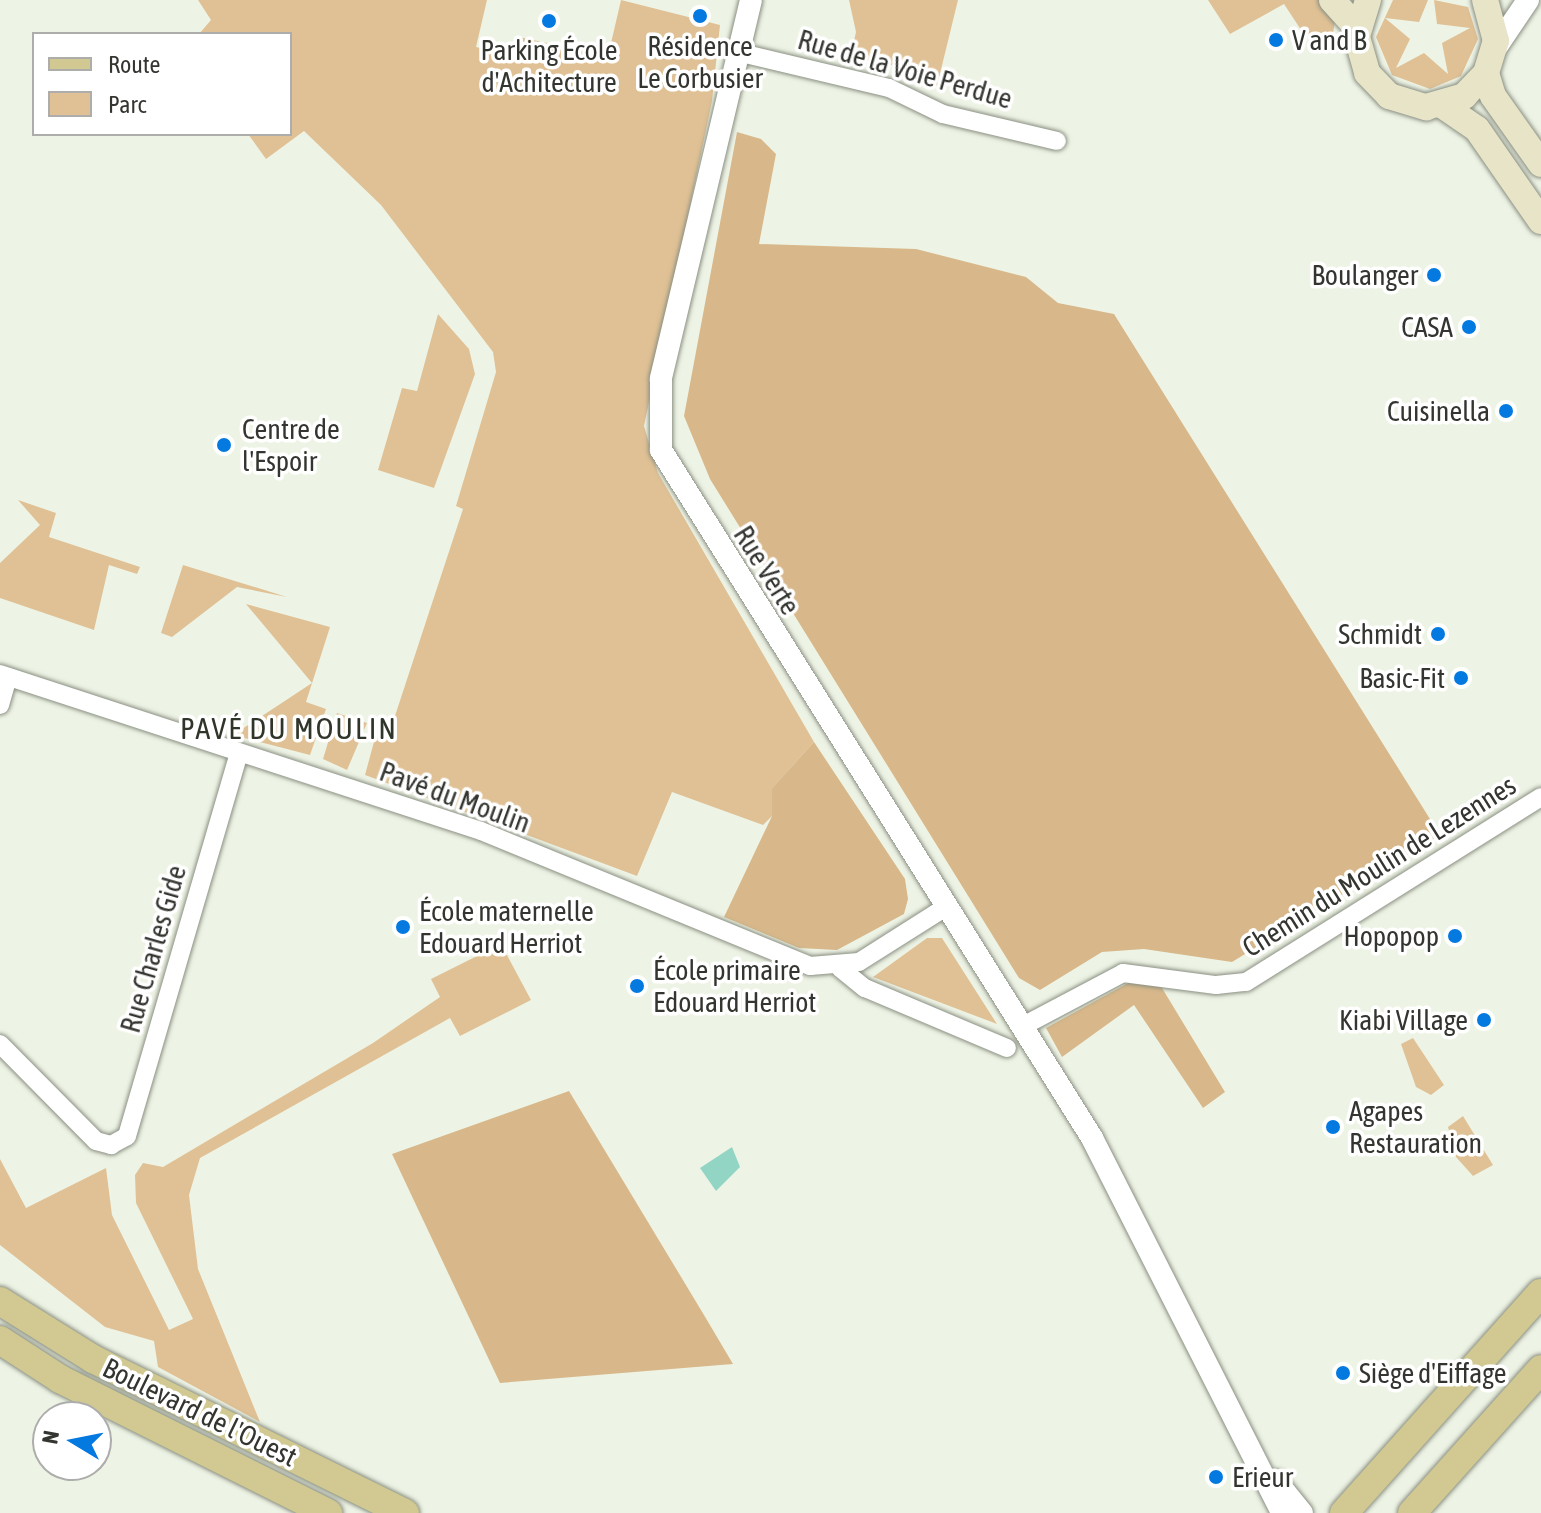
<!DOCTYPE html>
<html>
<head>
<meta charset="utf-8">
<style>
  body { margin:0 }
  #map { position:relative; width:1541px; height:1513px; overflow:hidden; background:#eef4e5; font-family:"Asap Condensed",sans-serif }
  div>[style] { position:absolute }
  [style*='--x'] { left:calc(var(--x)*1px); top:calc(var(--y)*1px); width:calc(var(--w)*1px); rotate:calc(var(--a)*1deg) }
  .green>* { inset:0; background:#e0c195 }
  .forest>* { inset:0; background:#d8b88a }
  .water>* { inset:0; background:#92d5c5 }
  .roads { filter:drop-shadow(0 0 2px #898f82) drop-shadow(0 0 2px #898f82) }
  .minor>* { height:18px; margin:-9px; padding:0 9px; transform-origin:9px; border-radius:9px; background:#fff }
  .tertiary>* { height:22px; margin:-11px; padding:0 11px; transform-origin:11px; border-radius:11px; background:#fff }
  .secondary>* { height:26px; margin:-13px; padding:0 13px; transform-origin:13px; border-radius:13px; background:#e8e4c8 }
  .primary>* { height:28px; margin:-14px; padding:0 14px; transform-origin:14px; border-radius:14px; background:#d1c991 }
  .dots>* { width:22px; height:22px; translate:-50% -50%; box-sizing:border-box; border:4px solid #fff; border-radius:50% }
  span { translate:-50% -50%; white-space:nowrap; text-align:center; line-height:1.15; -webkit-text-stroke:7px #fff; paint-order:stroke }
  .poi-label { font-size:28px; color:#333530 }
  .left { translate:0 -50%; text-align:left }
  .right { translate:-100% -50%; text-align:right }
  .street-label { font-size:28px; color:#333530 }
  .neighbourhood-label { font-size:30px; color:#30352a; letter-spacing:2px }
  .legend { position:absolute; left:32px; top:32px; width:260px; height:104px; box-sizing:border-box; background:#fff; border:2px solid #adaeac; margin:0; padding:10px 14px; list-style:none; font-size:24px; color:#333530 }
  .legend li { display:flex; align-items:center; gap:16px; height:40px }
  .legend b { width:40px; border:2px solid #adaeac }
  .north { position:absolute; left:32px; top:1401px; width:80px; height:80px; box-sizing:border-box; background:#fff; border:2px solid #adaeac; border-radius:50%; rotate:280deg; font-size:22px; font-weight:700; line-height:32px; text-align:center; color:#333530 }
  .north::after { content:''; display:block; margin:auto; width:28px; height:36px; background:#0479e0; clip-path:polygon(50% 0,100% 100%,50% 72%,0 100%) }
</style>
</head>
<body>
<div id="map">
  <div class="green">
    <i style="clip-path:polygon(198px 0,487px 0,476px 47px,515px 55px,519px 37px,608px 56px,621px 0,720px 25px,712px 101px,644px 426px,658px 473px,814px 742px,772px 788px,772px 816px,763px 825px,672px 792px,637px 876px,365px 775px,378px 727px,390px 731px,463px 509px,456px 506px,496px 372px,493px 352px,381px 205px,304px 131px,266px 159px,248px 134px,290px 134px,290px 34px,199px 34px,211px 20px)"></i>
    <i style="clip-path:polygon(849px 0,958px 0,937px 86px,903px 67px,850px 58px,856px 32px)"></i>
    <i style="clip-path:polygon(1208px 0,1323px 0,1337px 10px,1331px 45px,1305px 36px,1284px 4px,1230px 34px)"></i>
    <i style="clip-path:polygon(1393px 0,1428px 0,1419px 22px,1385px 18px,1410px 39px,1396px 68px,1424px 53px,1448px 74px,1442px 43px,1470px 28px,1437px 24px,1434px 0,1468px 7px,1478px 39px,1461px 76px,1430px 89px,1392px 75px,1376px 37px)"></i>
    <i style="clip-path:polygon(438px 314px,469px 349px,475px 374px,434px 488px,378px 470px,402px 388px,417px 391px)"></i>
    <i style="clip-path:polygon(18px 500px,56px 513px,49px 537px,140px 567px,137px 574px,109px 565px,94px 630px,0 598px,0 563px,40px 525px)"></i>
    <i style="clip-path:polygon(183px 565px,287px 597px,237px 587px,172px 637px,161px 633px)"></i>
    <i style="clip-path:polygon(246px 604px,330px 627px,306px 702px,326px 709px,310px 755px,233px 735px,312px 683px)"></i>
    <i style="clip-path:polygon(337px 713px,367px 723px,347px 770px,323px 759px)"></i>
    <i style="clip-path:polygon(927px 938px,942px 938px,997px 1024px,873px 977px)"></i>
    <i style="clip-path:polygon(501px 944px,531px 1000px,460px 1036px,450px 1018px,200px 1158px,189px 1195px,198px 1269px,260px 1422px,158px 1367px,154px 1341px,105px 1327px,0 1245px,0 1159px,26px 1208px,106px 1168px,112px 1215px,169px 1330px,193px 1319px,136px 1203px,135px 1175px,143px 1163px,163px 1167px,373px 1043px,440px 997px,431px 979px)"></i>
    <i style="clip-path:polygon(1413px 1038px,1444px 1085px,1431px 1095px,1416px 1087px,1401px 1044px)"></i>
    <i style="clip-path:polygon(1463px 1116px,1493px 1165px,1473px 1176px,1456px 1157px,1448px 1127px)"></i>
  </div>
  <div class="forest">
    <i style="clip-path:polygon(737px 132px,761px 139px,776px 154px,759px 244px,916px 249px,1026px 277px,1058px 303px,1114px 314px,1440px 835px,1232px 962px,1144px 949px,1102px 952px,1040px 990px,1019px 978px,710px 479px,684px 416px)"></i>
    <i style="clip-path:polygon(814px 742px,905px 879px,908px 899px,904px 914px,837px 950px,799px 948px,724px 917px,772px 816px,772px 788px)"></i>
    <i style="clip-path:polygon(1130px 982px,1159px 983px,1225px 1092px,1203px 1108px,1134px 1005px,1062px 1057px,1046px 1028px)"></i>
    <i style="clip-path:polygon(569px 1091px,704px 1315px,733px 1364px,500px 1383px,392px 1154px)"></i>
  </div>
  <div class="water">
    <i style="clip-path:polygon(732px 1147px,740px 1167px,716px 1191px,700px 1168px)"></i>
  </div>
  <div class="roads">
    <div class="minor">
      <i style="--x:737;--y:52;--w:156;--a:13.3"></i>
      <i style="--x:889;--y:88;--w:60;--a:25.7"></i>
      <i style="--x:943;--y:114;--w:117;--a:13.3"></i>
      <i style="--x:0;--y:674;--w:506;--a:18.08"></i>
      <i style="--x:481;--y:831;--w:356;--a:22.3"></i>
      <i style="--x:810;--y:966;--w:49;--a:-4.7"></i>
      <i style="--x:859;--y:962;--w:103;--a:-32.3"></i>
      <i style="--x:0;--y:705;--w:29;--a:-74"></i>
      <i style="--x:840;--y:968;--w:32;--a:39"></i>
      <i style="--x:865;--y:988;--w:154;--a:22.9"></i>
      <i style="--x:1023;--y:1026;--w:113;--a:-27.9"></i>
      <i style="--x:1123;--y:973;--w:94;--a:7.4"></i>
      <i style="--x:1216;--y:985;--w:30;--a:-6"></i>
      <i style="--x:1246;--y:982;--w:348;--a:-32.1"></i>
      <i style="--x:0;--y:1044;--w:136;--a:45.3"></i>
      <i style="--x:96;--y:1141;--w:16;--a:15"></i>
      <i style="--x:111;--y:1145;--w:18;--a:-29"></i>
      <i style="--x:127;--y:1136;--w:399;--a:-73.7"></i>
    </div>
    <div class="tertiary">
      <i style="--x:751;--y:0;--w:390;--a:103.4"></i>
      <i style="--x:661;--y:379;--w:71;--a:90"></i>
      <i style="--x:661;--y:450;--w:812;--a:57.93"></i>
      <i style="--x:1092;--y:1138;--w:420;--a:63.1"></i>
      <i style="--x:1495;--y:49;--w:59;--a:-56"></i>
      <i style="--x:1276;--y:1481;--w:41;--a:50.9"></i>
    </div>
    <div class="secondary">
      <i style="--x:1332;--y:0;--w:39;--a:48"></i>
      <i style="--x:1368;--y:0;--w:39;--a:107"></i>
      <i style="--x:1357;--y:37;--w:37;--a:74"></i>
      <i style="--x:1367;--y:73;--w:32;--a:46"></i>
      <i style="--x:1389;--y:96;--w:39;--a:17"></i>
      <i style="--x:1426;--y:107;--w:40;--a:-16"></i>
      <i style="--x:1464;--y:96;--w:32;--a:-46"></i>
      <i style="--x:1486;--y:73;--w:34;--a:-73"></i>
      <i style="--x:1496;--y:41;--w:42;--a:-105"></i>
      <i style="--x:1486;--y:73;--w:24;--a:73"></i>
      <i style="--x:1493;--y:96;--w:83;--a:54.8"></i>
      <i style="--x:1442;--y:105;--w:42;--a:34.4"></i>
      <i style="--x:1477;--y:129;--w:112;--a:55.2"></i>
    </div>
    <div class="primary">
      <i style="--x:0;--y:1301;--w:110;--a:31.9"></i>
      <i style="--x:93;--y:1359;--w:348;--a:26.3"></i>
      <i style="--x:0;--y:1340;--w:72;--a:33"></i>
      <i style="--x:60;--y:1379;--w:300;--a:26.6"></i>
      <i style="--x:1344;--y:1513;--w:295;--a:-48.2"></i>
      <i style="--x:1412;--y:1513;--w:193;--a:-48.1"></i>
    </div>
  </div>
  <div class="dots">
    <i style="left:700px;top:16px;background:#0479e0"></i>
    <i style="left:549px;top:21px;background:#0479e0"></i>
    <i style="left:1276px;top:40px;background:#0479e0"></i>
    <i style="left:1434px;top:275px;background:#0479e0"></i>
    <i style="left:1469px;top:327px;background:#0479e0"></i>
    <i style="left:1506px;top:411px;background:#0479e0"></i>
    <i style="left:224px;top:445px;background:#0479e0"></i>
    <i style="left:1438px;top:634px;background:#0479e0"></i>
    <i style="left:1461px;top:678px;background:#0479e0"></i>
    <i style="left:403px;top:927px;background:#0479e0"></i>
    <i style="left:1455px;top:936px;background:#0479e0"></i>
    <i style="left:637px;top:986px;background:#0479e0"></i>
    <i style="left:1484px;top:1020px;background:#0479e0"></i>
    <i style="left:1333px;top:1127px;background:#0479e0"></i>
    <i style="left:1343px;top:1373px;background:#0479e0"></i>
    <i style="left:1216px;top:1477px;background:#0479e0"></i>
  </div>
  <div class="poi-label">
    <span class="left" style="left:1292px;top:40px">V and B</span>
    <span style="left:700px;top:62px">Résidence<br>Le Corbusier</span>
    <span style="left:549px;top:66px">Parking École<br>d'Achitecture</span>
    <span class="right" style="left:1418px;top:275px">Boulanger</span>
    <span class="right" style="left:1453px;top:327px">CASA</span>
    <span class="right" style="left:1490px;top:411px">Cuisinella</span>
    <span class="left" style="left:242px;top:445px">Centre de<br>l'Espoir</span>
    <span class="right" style="left:1422px;top:634px">Schmidt</span>
    <span class="right" style="left:1445px;top:678px">Basic-Fit</span>
    <span class="left" style="left:419px;top:927px">École maternelle<br>Edouard Herriot</span>
    <span class="right" style="left:1439px;top:936px">Hopopop</span>
    <span class="left" style="left:653px;top:986px">École primaire<br>Edouard Herriot</span>
    <span class="right" style="left:1468px;top:1020px">Kiabi Village</span>
    <span class="left" style="left:1349px;top:1127px">Agapes<br>Restauration</span>
    <span class="left" style="left:1359px;top:1373px">Siège d'Eiffage</span>
    <span class="left" style="left:1232px;top:1477px">Erieur</span>
  </div>
  <div class="street-label">
    <span style="left:905px;top:69px;rotate:16deg">Rue de la Voie Perdue</span>
    <span style="left:767px;top:570px;rotate:58deg">Rue Verte</span>
    <span style="left:455px;top:797px;rotate:20deg">Pavé du Moulin</span>
    <span style="left:1379px;top:866px;rotate:-32deg">Chemin du Moulin de Lezennes</span>
    <span style="left:153px;top:949px;rotate:-74deg">Rue Charles Gide</span>
    <span style="left:200px;top:1412px;rotate:26deg">Boulevard de l'Ouest</span>
  </div>
  <div class="neighbourhood-label">
    <span style="left:289px;top:728px">PAVÉ DU MOULIN</span>
  </div>
  <ul class="legend">
  <li><b style="height:10px;background:#d1c991"></b>Route</li>
  <li><b style="height:22px;background:#e0c195"></b>Parc</li>
  </ul>
  <div class="north">N</div>
</div>
</body>
</html>
